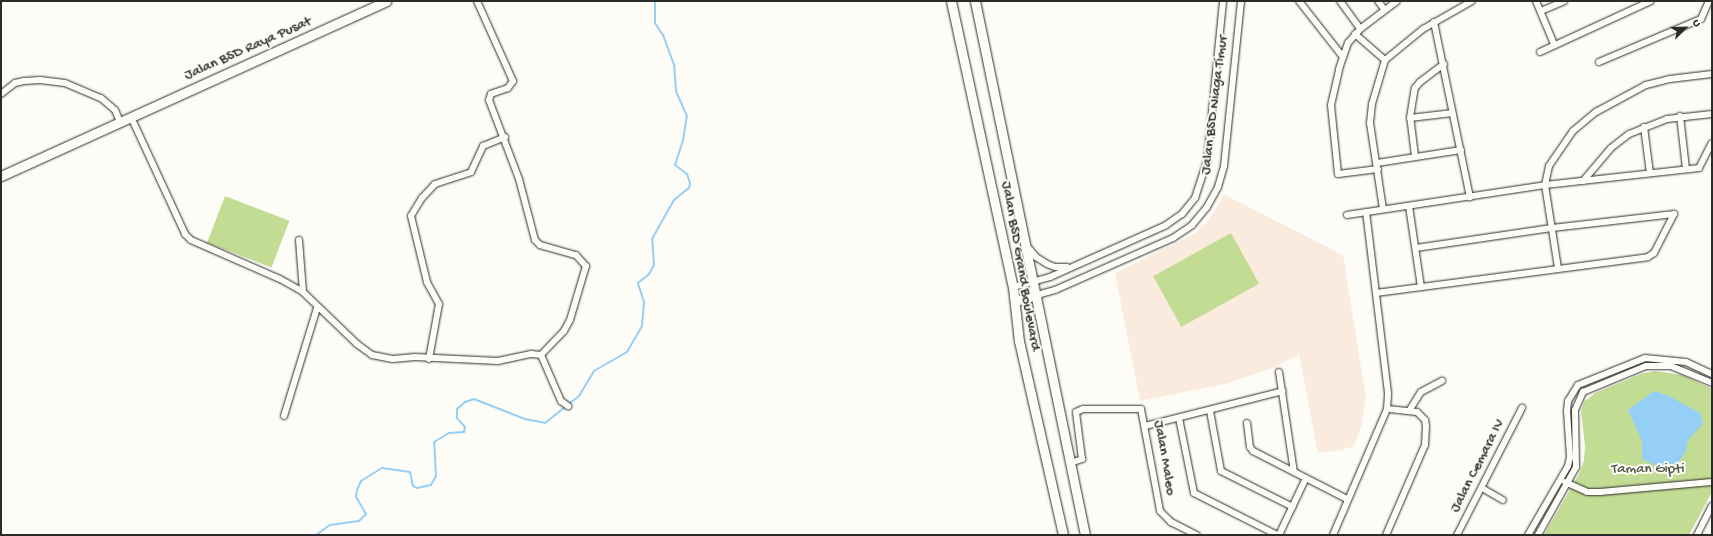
<!DOCTYPE html>
<html>
<head>
<meta charset="utf-8">
<style>
  body { margin:0 }
  #map { position:relative; width:1713px; height:536px; overflow:hidden; background:#fdfcf7; font-family:"Gochi Hand",sans-serif }
  div>[style] { position:absolute }
  [style*='--x'] { left:calc(var(--x)*1px); top:calc(var(--y)*1px); width:calc(var(--w)*1px); rotate:calc(var(--a)*1deg) }
  .built>* { inset:0; background:#faebde }
  .green>* { inset:0; background:#c2dc93; transform-origin:0 0 }
  .water>* { inset:0; background:#96cff6 }
  .stream>* { height:2px; margin:-1px; padding:0 1px; transform-origin:1px; border-radius:1px; background:#96cff6 }
  .roads { filter:drop-shadow(0 0 1px #2b2b2b) drop-shadow(0 0 1px #2b2b2b) }
  .street>* { height:6px; margin:-3px; padding:0 3px; transform-origin:3px; border-radius:3px; background:#fdfcf7 }
  .secondary>* { height:9px; margin:-4.5px; padding:0 4.5px; transform-origin:4.5px; border-radius:4.5px; background:#fdfcf7 }
  span { translate:-50% -50%; white-space:nowrap; text-align:center; line-height:1.15; -webkit-text-stroke:4px #fdfcf7; paint-order:stroke }
  .street-label { font-size:15px; color:#2b2b2b }
  .park-label { font-size:15px; color:#515745 }
  .frame { position:absolute; inset:0; border:2px solid #2b2b2b; pointer-events:none }
  .north { position:absolute; left:1665px; top:8px; width:40px; height:40px; -webkit-text-stroke:3px #fdfcf7; paint-order:stroke; rotate:67deg; font-size:11px; font-weight:700; line-height:16px; text-align:center; color:#2b2b2b }
  .north::after { content:''; display:block; margin:auto; width:14px; height:18px; background:#2b2b2b; clip-path:polygon(50% 0,100% 100%,50% 72%,0 100%) }
</style>
</head>
<body>
<div id="map">
  <div class="built">
    <i style="clip-path:polygon(1223px 194px,1343px 255px,1366px 398px,1361px 427px,1354px 446px,1342px 450px,1318px 453px,1299px 354px,1275px 367px,1225px 384px,1140px 401px,1115px 273px,1194px 234px,1205px 224px,1220px 203px)"></i>
  </div>
  <div class="green">
    <i style="left:225px;top:196px;width:69px;height:50px;rotate:21deg"></i>
    <i style="left:1231px;top:233px;width:58px;height:89px;rotate:61deg"></i>
    <i style="clip-path:polygon(1655px 371px,1682px 375px,1712px 389px,1712px 492px,1689px 535px,1544px 535px,1579px 474px,1584px 460px,1585px 446px,1581px 411px,1584px 402px,1595px 393px,1641px 374px)"></i>
  </div>
  <div class="water">
    <i style="clip-path:polygon(1654px 391px,1669px 396px,1700px 413px,1703px 424px,1688px 440px,1686px 451px,1679px 462px,1666px 471px,1642px 459px,1642px 441px,1628px 410px)"></i>
  </div>
  <div class="stream">
    <i style="--x:316;--y:535;--w:17;--a:-36"></i>
    <i style="--x:330;--y:525;--w:29;--a:-8"></i>
    <i style="--x:359;--y:521;--w:10;--a:-45"></i>
    <i style="--x:366;--y:514;--w:20;--a:-120"></i>
    <i style="--x:356;--y:497;--w:7;--a:-82"></i>
    <i style="--x:357;--y:490;--w:10;--a:-66"></i>
    <i style="--x:361;--y:481;--w:25;--a:-32"></i>
    <i style="--x:382;--y:468;--w:28;--a:8"></i>
    <i style="--x:410;--y:472;--w:14;--a:78"></i>
    <i style="--x:413;--y:486;--w:4;--a:27"></i>
    <i style="--x:417;--y:488;--w:14;--a:-12"></i>
    <i style="--x:431;--y:485;--w:10;--a:-61"></i>
    <i style="--x:436;--y:476;--w:34;--a:-93"></i>
    <i style="--x:434;--y:442;--w:17;--a:-31"></i>
    <i style="--x:449;--y:433;--w:15;--a:-4"></i>
    <i style="--x:464;--y:432;--w:5;--a:-79"></i>
    <i style="--x:465;--y:427;--w:12;--a:-132"></i>
    <i style="--x:457;--y:418;--w:9;--a:-90"></i>
    <i style="--x:457;--y:409;--w:11;--a:-41"></i>
    <i style="--x:465;--y:402;--w:9;--a:-18"></i>
    <i style="--x:474;--y:399;--w:55;--a:21.4"></i>
    <i style="--x:525;--y:419;--w:20;--a:11"></i>
    <i style="--x:545;--y:423;--w:43;--a:-38.5"></i>
    <i style="--x:579;--y:396;--w:29;--a:-59"></i>
    <i style="--x:594;--y:371;--w:38;--a:-30"></i>
    <i style="--x:627;--y:352;--w:30;--a:-60"></i>
    <i style="--x:642;--y:326;--w:24;--a:-85"></i>
    <i style="--x:644;--y:302;--w:20;--a:-108"></i>
    <i style="--x:638;--y:283;--w:14;--a:-39"></i>
    <i style="--x:649;--y:274;--w:10;--a:-61"></i>
    <i style="--x:654;--y:265;--w:26;--a:-94"></i>
    <i style="--x:652;--y:239;--w:45;--a:-60.6"></i>
    <i style="--x:674;--y:200;--w:19;--a:-39"></i>
    <i style="--x:689;--y:188;--w:5;--a:-79"></i>
    <i style="--x:690;--y:183;--w:9;--a:-108"></i>
    <i style="--x:687;--y:174;--w:15;--a:-143"></i>
    <i style="--x:675;--y:165;--w:26;--a:-72"></i>
    <i style="--x:683;--y:140;--w:24;--a:-81"></i>
    <i style="--x:687;--y:116;--w:27;--a:-114"></i>
    <i style="--x:676;--y:91;--w:26;--a:-94"></i>
    <i style="--x:674;--y:65;--w:32;--a:-110"></i>
    <i style="--x:663;--y:35;--w:14;--a:-124"></i>
    <i style="--x:655;--y:23;--w:22;--a:-90"></i>
  </div>
  <div class="roads">
    <div class="street">
      <i style="--x:477;--y:1;--w:88;--a:65.8"></i>
      <i style="--x:513;--y:81;--w:9;--a:126"></i>
      <i style="--x:508;--y:88;--w:18;--a:161"></i>
      <i style="--x:491;--y:94;--w:6;--a:108"></i>
      <i style="--x:489;--y:100;--w:85;--a:69.2"></i>
      <i style="--x:519;--y:179;--w:63;--a:75.3"></i>
      <i style="--x:535;--y:240;--w:7;--a:45"></i>
      <i style="--x:540;--y:245;--w:37;--a:16"></i>
      <i style="--x:576;--y:255;--w:15;--a:48"></i>
      <i style="--x:586;--y:266;--w:56;--a:106.5"></i>
      <i style="--x:570;--y:320;--w:13;--a:119"></i>
      <i style="--x:564;--y:331;--w:33;--a:134"></i>
      <i style="--x:1299;--y:1;--w:71;--a:51.8"></i>
      <i style="--x:1340;--y:1;--w:34;--a:54"></i>
      <i style="--x:1378;--y:1;--w:10;--a:53"></i>
      <i style="--x:1536;--y:1;--w:47;--a:67.3"></i>
      <i style="--x:1541;--y:11;--w:25;--a:-23"></i>
      <i style="--x:1434;--y:22;--w:179;--a:78.4"></i>
      <i style="--x:1355;--y:34;--w:40;--a:41"></i>
      <i style="--x:1540;--y:52;--w:122;--a:-24.7"></i>
      <i style="--x:1599;--y:62;--w:111;--a:-22.9"></i>
      <i style="--x:1701;--y:19;--w:20;--a:-66"></i>
      <i style="--x:1;--y:94;--w:18;--a:-38"></i>
      <i style="--x:15;--y:83;--w:9;--a:-13"></i>
      <i style="--x:24;--y:81;--w:16;--a:-4"></i>
      <i style="--x:40;--y:80;--w:25;--a:7"></i>
      <i style="--x:65;--y:83;--w:39;--a:23"></i>
      <i style="--x:101;--y:98;--w:18;--a:41"></i>
      <i style="--x:115;--y:110;--w:13;--a:67"></i>
      <i style="--x:1680;--y:116;--w:53;--a:83.5"></i>
      <i style="--x:131;--y:117;--w:129;--a:65.2"></i>
      <i style="--x:185;--y:234;--w:8;--a:45"></i>
      <i style="--x:191;--y:240;--w:97;--a:23.7"></i>
      <i style="--x:280;--y:279;--w:26;--a:29"></i>
      <i style="--x:303;--y:292;--w:75;--a:43.9"></i>
      <i style="--x:357;--y:344;--w:19;--a:36"></i>
      <i style="--x:372;--y:355;--w:21;--a:11"></i>
      <i style="--x:393;--y:359;--w:22;--a:-5"></i>
      <i style="--x:415;--y:357;--w:83;--a:2.8"></i>
      <i style="--x:498;--y:361;--w:34;--a:-12"></i>
      <i style="--x:531;--y:354;--w:10;--a:6"></i>
      <i style="--x:541;--y:355;--w:50;--a:66.5"></i>
      <i style="--x:561;--y:401;--w:9;--a:36"></i>
      <i style="--x:1410;--y:118;--w:43;--a:-6.6"></i>
      <i style="--x:1644;--y:127;--w:46;--a:82.6"></i>
      <i style="--x:1415;--y:156;--w:38;--a:-97"></i>
      <i style="--x:1410;--y:118;--w:30;--a:-81"></i>
      <i style="--x:1415;--y:88;--w:8;--a:-50"></i>
      <i style="--x:1420;--y:82;--w:30;--a:-37"></i>
      <i style="--x:1377;--y:163;--w:85;--a:-8.8"></i>
      <i style="--x:1378;--y:169;--w:40;--a:172.9"></i>
      <i style="--x:1338;--y:174;--w:69;--a:-95.8"></i>
      <i style="--x:1331;--y:105;--w:37;--a:-77"></i>
      <i style="--x:1339;--y:69;--w:28;--a:-71"></i>
      <i style="--x:1348;--y:43;--w:18;--a:-49"></i>
      <i style="--x:1360;--y:29;--w:46;--a:-37.1"></i>
      <i style="--x:1583;--y:181;--w:43;--a:-49.7"></i>
      <i style="--x:1611;--y:148;--w:23;--a:-38"></i>
      <i style="--x:1629;--y:134;--w:41;--a:-21.5"></i>
      <i style="--x:1667;--y:119;--w:45;--a:-6.3"></i>
      <i style="--x:1409;--y:206;--w:82;--a:81.6"></i>
      <i style="--x:1383;--y:209;--w:87;--a:-98.6"></i>
      <i style="--x:1370;--y:123;--w:19;--a:-84"></i>
      <i style="--x:1372;--y:104;--w:46;--a:-73.5"></i>
      <i style="--x:1385;--y:60;--w:49;--a:-39.2"></i>
      <i style="--x:1423;--y:29;--w:56;--a:-29.7"></i>
      <i style="--x:1347;--y:215;--w:200;--a:-8.6"></i>
      <i style="--x:1545;--y:185;--w:155;--a:-6.3"></i>
      <i style="--x:1699;--y:168;--w:28;--a:-63"></i>
      <i style="--x:299;--y:240;--w:52;--a:85.6"></i>
      <i style="--x:1026;--y:245;--w:16;--a:50"></i>
      <i style="--x:1036;--y:257;--w:13;--a:32"></i>
      <i style="--x:1047;--y:264;--w:9;--a:21"></i>
      <i style="--x:1055;--y:267;--w:12;--a:0"></i>
      <i style="--x:1416;--y:248;--w:137;--a:-8.4"></i>
      <i style="--x:1552;--y:228;--w:123;--a:-6.5"></i>
      <i style="--x:1558;--y:268;--w:84;--a:-98.9"></i>
      <i style="--x:1545;--y:185;--w:19;--a:-78"></i>
      <i style="--x:1549;--y:166;--w:42;--a:-55.6"></i>
      <i style="--x:1573;--y:131;--w:30;--a:-40"></i>
      <i style="--x:1596;--y:112;--w:57;--a:-28.4"></i>
      <i style="--x:1646;--y:85;--w:25;--a:-14"></i>
      <i style="--x:1670;--y:79;--w:42;--a:-6.8"></i>
      <i style="--x:1013;--y:287;--w:38;--a:-15"></i>
      <i style="--x:1050;--y:277;--w:127;--a:-24.1"></i>
      <i style="--x:1166;--y:225;--w:19;--a:-35"></i>
      <i style="--x:1182;--y:214;--w:21;--a:-51"></i>
      <i style="--x:1195;--y:198;--w:38;--a:-72"></i>
      <i style="--x:1207;--y:162;--w:162;--a:-84.3"></i>
      <i style="--x:1376;--y:293;--w:274;--a:-7.5"></i>
      <i style="--x:1648;--y:257;--w:7;--a:-34"></i>
      <i style="--x:1654;--y:253;--w:44;--a:-62.9"></i>
      <i style="--x:1037;--y:295;--w:19;--a:-16"></i>
      <i style="--x:1055;--y:290;--w:129;--a:-23.8"></i>
      <i style="--x:1173;--y:238;--w:23;--a:-34"></i>
      <i style="--x:1192;--y:225;--w:23;--a:-50"></i>
      <i style="--x:1207;--y:207;--w:23;--a:-61"></i>
      <i style="--x:1218;--y:187;--w:22;--a:-74"></i>
      <i style="--x:1224;--y:166;--w:166;--a:-84.1"></i>
      <i style="--x:429;--y:359;--w:56;--a:-79.7"></i>
      <i style="--x:439;--y:304;--w:25;--a:-119"></i>
      <i style="--x:427;--y:282;--w:68;--a:-103.6"></i>
      <i style="--x:411;--y:216;--w:21;--a:-59"></i>
      <i style="--x:422;--y:198;--w:19;--a:-47"></i>
      <i style="--x:435;--y:184;--w:38;--a:-18"></i>
      <i style="--x:471;--y:172;--w:29;--a:-65"></i>
      <i style="--x:483;--y:146;--w:24;--a:-22"></i>
      <i style="--x:1279;--y:372;--w:101;--a:81.5"></i>
      <i style="--x:1210;--y:411;--w:61;--a:79.6"></i>
      <i style="--x:1221;--y:471;--w:80;--a:26.6"></i>
      <i style="--x:1409;--y:411;--w:22;--a:-58"></i>
      <i style="--x:1421;--y:392;--w:24;--a:-28"></i>
      <i style="--x:284;--y:416;--w:113;--a:-73"></i>
      <i style="--x:1179;--y:418;--w:76;--a:78.7"></i>
      <i style="--x:1194;--y:493;--w:93;--a:26.8"></i>
      <i style="--x:1247;--y:423;--w:24;--a:83"></i>
      <i style="--x:1250;--y:447;--w:5;--a:53"></i>
      <i style="--x:1253;--y:451;--w:106;--a:27.1"></i>
      <i style="--x:1145;--y:426;--w:142;--a:-14.2"></i>
      <i style="--x:1070;--y:463;--w:13;--a:-18"></i>
      <i style="--x:1082;--y:459;--w:47;--a:-97.3"></i>
      <i style="--x:1076;--y:412;--w:8;--a:-23"></i>
      <i style="--x:1083;--y:409;--w:58;--a:0"></i>
      <i style="--x:1141;--y:409;--w:104;--a:79.4"></i>
      <i style="--x:1160;--y:511;--w:16;--a:45"></i>
      <i style="--x:1171;--y:522;--w:29;--a:27"></i>
      <i style="--x:1565;--y:482;--w:24;--a:24"></i>
      <i style="--x:1587;--y:492;--w:13;--a:0"></i>
      <i style="--x:1600;--y:492;--w:112;--a:-5.1"></i>
      <i style="--x:1482;--y:488;--w:24;--a:30"></i>
      <i style="--x:1279;--y:535;--w:63;--a:-64.7"></i>
      <i style="--x:1333;--y:535;--w:137;--a:-66.8"></i>
      <i style="--x:1387;--y:409;--w:16;--a:-86"></i>
      <i style="--x:1388;--y:393;--w:182;--a:-96.9"></i>
      <i style="--x:1386;--y:535;--w:98;--a:-66.6"></i>
      <i style="--x:1425;--y:445;--w:19;--a:-87"></i>
      <i style="--x:1426;--y:426;--w:6;--a:-99"></i>
      <i style="--x:1425;--y:420;--w:11;--a:-135"></i>
      <i style="--x:1417;--y:412;--w:30;--a:-174"></i>
      <i style="--x:1457;--y:535;--w:143;--a:-62.9"></i>
      <i style="--x:1528;--y:535;--w:80;--a:-59.9"></i>
      <i style="--x:1568;--y:466;--w:9;--a:-77"></i>
      <i style="--x:1570;--y:457;--w:46;--a:-93.7"></i>
      <i style="--x:1567;--y:411;--w:10;--a:-84"></i>
      <i style="--x:1568;--y:401;--w:19;--a:-58"></i>
      <i style="--x:1578;--y:385;--w:72;--a:-21.9"></i>
      <i style="--x:1645;--y:358;--w:41;--a:5.6"></i>
      <i style="--x:1686;--y:362;--w:29;--a:25"></i>
      <i style="--x:1538;--y:535;--w:78;--a:-60.8"></i>
      <i style="--x:1576;--y:467;--w:57;--a:-91"></i>
      <i style="--x:1575;--y:410;--w:20;--a:-66"></i>
      <i style="--x:1583;--y:392;--w:68;--a:-22.4"></i>
      <i style="--x:1646;--y:366;--w:25;--a:0"></i>
      <i style="--x:1671;--y:366;--w:44;--a:22.5"></i>
      <i style="--x:1697;--y:535;--w:33;--a:-63"></i>
    </div>
    <div class="secondary">
      <i style="--x:951;--y:1;--w:293;--a:77.8"></i>
      <i style="--x:1013;--y:287;--w:54;--a:83.7"></i>
      <i style="--x:1019;--y:341;--w:199;--a:77.2"></i>
      <i style="--x:975;--y:1;--w:545;--a:78.36"></i>
      <i style="--x:1;--y:176;--w:423;--a:-24.4"></i>
      <i style="--x:1016;--y:301;--w:22;--a:-16"></i>
    </div>
  </div>
  <div class="street-label">
    <span style="left:248px;top:49px;rotate:-24deg">Jalan BSD Raya Pusat</span>
    <span style="left:1215px;top:105px;rotate:-83deg">Jalan BSD Niaga Timur</span>
    <span style="left:1020px;top:266px;rotate:80deg">Jalan BSD Grand Boulevard</span>
    <span style="left:1164px;top:458px;rotate:80deg">Jalan Maleo</span>
    <span style="left:1478px;top:466px;rotate:-63deg">Jalan Cemara IV</span>
  </div>
  <div class="park-label">
    <span style="left:1648px;top:470px">Taman Gipti</span>
  </div>
  <div class="frame"></div>
  <div class="north">U</div>
</div>
</body>
</html>
